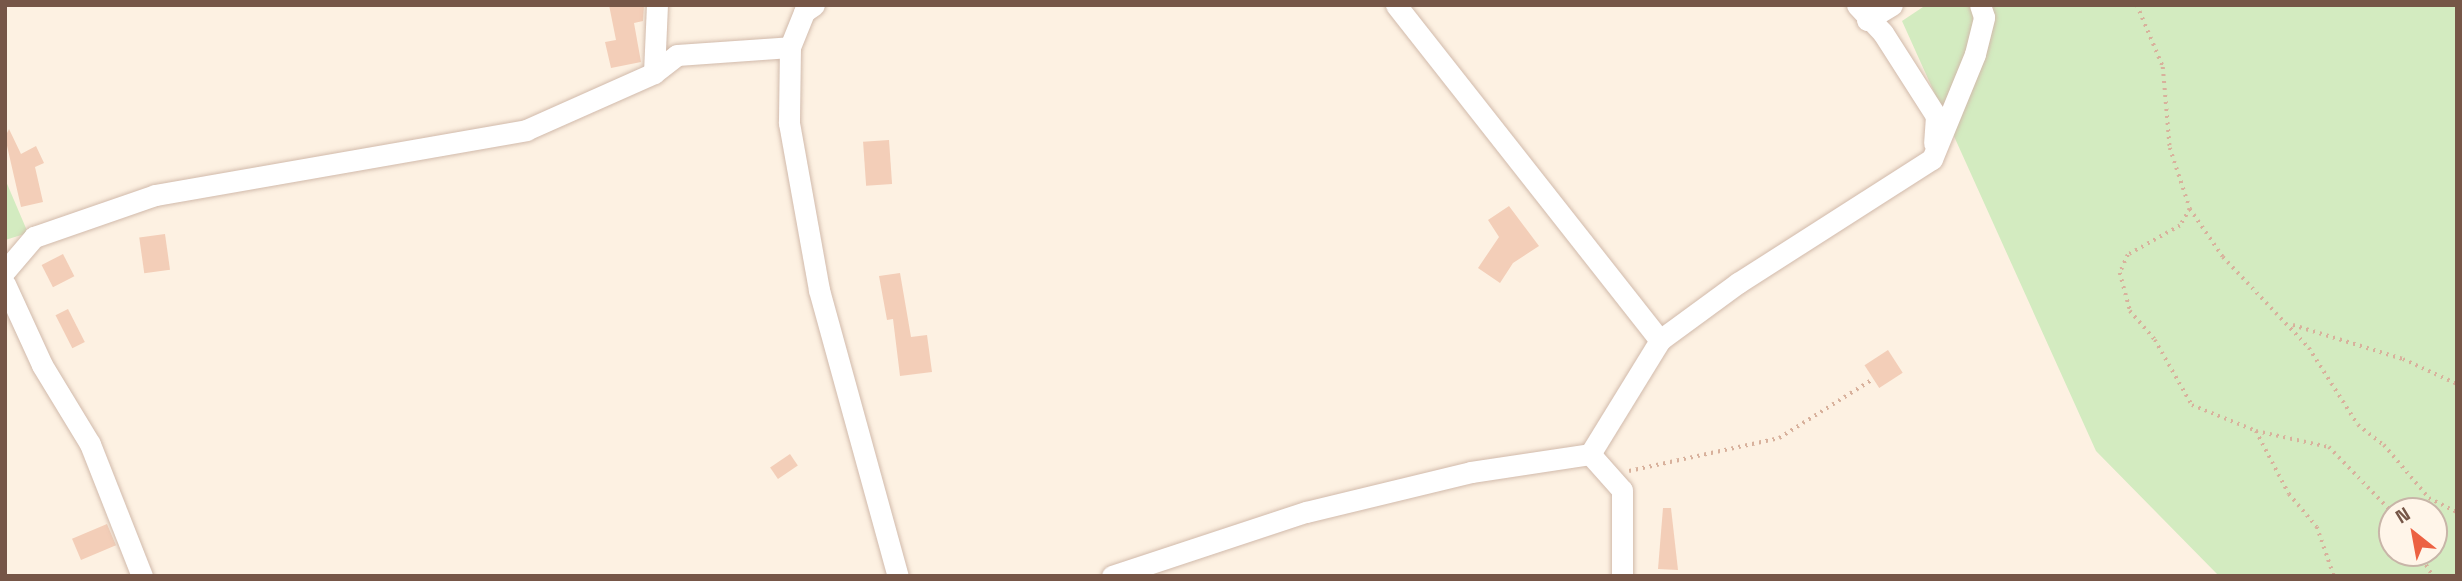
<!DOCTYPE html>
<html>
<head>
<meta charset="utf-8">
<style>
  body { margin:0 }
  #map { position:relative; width:2462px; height:581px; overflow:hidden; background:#fdf1e2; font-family:"Space Grotesk",sans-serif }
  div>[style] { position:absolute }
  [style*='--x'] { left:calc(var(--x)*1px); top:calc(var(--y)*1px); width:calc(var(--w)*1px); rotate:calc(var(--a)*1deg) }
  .green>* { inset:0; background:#d3ebc0 }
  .building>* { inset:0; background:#f3ceb8; transform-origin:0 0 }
  .path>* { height:3.5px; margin-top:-1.75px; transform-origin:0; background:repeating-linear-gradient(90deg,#d8b19c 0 2px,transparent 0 7px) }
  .roads { filter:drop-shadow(0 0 2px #d1baab) drop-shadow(0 0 2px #d1baab) }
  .minor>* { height:21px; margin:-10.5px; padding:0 10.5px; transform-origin:10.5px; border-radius:10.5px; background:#fff }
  span { translate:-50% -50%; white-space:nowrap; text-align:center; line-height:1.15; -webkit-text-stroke:6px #fff5e9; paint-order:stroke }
  .frame { position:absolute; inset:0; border:7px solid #765647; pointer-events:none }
  .north { position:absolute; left:2378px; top:497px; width:70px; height:70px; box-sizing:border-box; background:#fff5e9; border:2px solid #c8b5a8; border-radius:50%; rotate:329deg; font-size:19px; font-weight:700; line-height:28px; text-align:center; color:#765647 }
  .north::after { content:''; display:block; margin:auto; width:24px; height:32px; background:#ec6142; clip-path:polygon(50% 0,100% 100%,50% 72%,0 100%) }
</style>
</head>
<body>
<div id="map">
  <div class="green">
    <i style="clip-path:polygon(evenodd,1926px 5px,2457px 5px,2457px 576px,2219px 576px,2096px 451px,1902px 21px,1926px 5px,2392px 511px,2434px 511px,2434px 553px,2392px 553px,2392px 511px)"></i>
    <i style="clip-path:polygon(5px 179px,28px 233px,5px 240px)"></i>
  </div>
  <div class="building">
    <i style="clip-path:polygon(609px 5px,644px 5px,643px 21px,634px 23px,641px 62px,611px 68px,605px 42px,616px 40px)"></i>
    <i style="clip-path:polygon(9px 129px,21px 154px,36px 146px,44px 163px,35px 167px,43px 202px,21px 207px,5px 137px)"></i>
    <i style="left:889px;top:140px;width:44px;height:26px;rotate:86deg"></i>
    <i style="clip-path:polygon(1509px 206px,1539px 246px,1513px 263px,1500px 283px,1478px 268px,1499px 237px,1488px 220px)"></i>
    <i style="left:165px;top:234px;width:36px;height:26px;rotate:82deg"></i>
    <i style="left:63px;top:254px;width:25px;height:24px;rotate:63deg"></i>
    <i style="clip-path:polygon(900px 273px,911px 337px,927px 335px,932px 372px,900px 376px,893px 319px,887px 320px,879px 276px)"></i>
    <i style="left:68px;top:309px;width:37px;height:14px;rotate:63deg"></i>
    <i style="left:1888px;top:350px;width:27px;height:28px;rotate:57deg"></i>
    <i style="left:790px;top:454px;width:14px;height:24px;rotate:56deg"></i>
    <i style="clip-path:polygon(1663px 508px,1671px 508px,1678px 570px,1658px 569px)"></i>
    <i style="left:107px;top:524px;width:23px;height:38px;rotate:67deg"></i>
  </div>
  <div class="path">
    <i style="--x:2137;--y:5;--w:67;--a:67.2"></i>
    <i style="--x:2163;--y:67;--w:81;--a:85.1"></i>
    <i style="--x:2170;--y:148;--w:64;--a:71.8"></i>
    <i style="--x:2190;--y:209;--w:20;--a:120"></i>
    <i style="--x:2180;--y:226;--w:60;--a:150.9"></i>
    <i style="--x:2128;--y:255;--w:20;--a:114"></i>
    <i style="--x:2120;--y:273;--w:39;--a:75"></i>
    <i style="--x:2130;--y:311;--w:38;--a:49"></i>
    <i style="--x:2155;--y:340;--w:75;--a:60.4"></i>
    <i style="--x:2192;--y:405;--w:69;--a:22.1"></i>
    <i style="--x:2256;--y:431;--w:75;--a:12.4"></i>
    <i style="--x:2329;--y:447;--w:91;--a:45.9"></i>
    <i style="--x:2190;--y:209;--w:58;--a:55.5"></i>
    <i style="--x:2223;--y:257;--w:125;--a:46.6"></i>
    <i style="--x:2309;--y:348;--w:91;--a:57.5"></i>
    <i style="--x:2358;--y:425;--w:33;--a:38"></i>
    <i style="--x:2384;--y:445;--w:70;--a:49.7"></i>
    <i style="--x:2429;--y:498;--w:31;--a:27"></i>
    <i style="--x:2293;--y:325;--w:115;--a:17.2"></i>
    <i style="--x:2403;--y:359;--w:60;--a:24.8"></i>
    <i style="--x:2256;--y:431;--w:71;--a:62.4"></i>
    <i style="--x:2289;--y:494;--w:43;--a:49.7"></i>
    <i style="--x:2317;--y:527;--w:52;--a:70.9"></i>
    <i style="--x:1629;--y:471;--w:154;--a:-12.4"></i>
    <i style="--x:1779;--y:438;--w:111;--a:-32.1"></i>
    <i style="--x:2419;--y:553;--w:27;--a:59"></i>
  </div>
  <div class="roads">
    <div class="minor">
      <i style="--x:1396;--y:5;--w:427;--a:51.8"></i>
      <i style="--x:1857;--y:5;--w:38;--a:47"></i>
      <i style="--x:1883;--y:33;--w:98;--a:57.4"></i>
      <i style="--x:1936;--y:116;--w:27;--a:94"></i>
      <i style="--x:1867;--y:20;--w:29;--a:-31"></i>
      <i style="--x:790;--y:47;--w:38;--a:-68"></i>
      <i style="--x:804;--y:12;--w:12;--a:-35"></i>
      <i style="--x:654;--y:73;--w:68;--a:-87.5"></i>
      <i style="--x:5;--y:271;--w:45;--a:-49.5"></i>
      <i style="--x:34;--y:237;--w:128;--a:-19.1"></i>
      <i style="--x:155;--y:195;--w:377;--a:-9.9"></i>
      <i style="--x:526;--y:130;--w:140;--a:-24"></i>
      <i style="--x:654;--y:73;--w:29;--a:-38"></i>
      <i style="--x:677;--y:55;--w:113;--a:-4"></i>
      <i style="--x:790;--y:47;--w:76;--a:90.8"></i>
      <i style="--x:789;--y:123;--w:170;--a:79.8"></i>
      <i style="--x:819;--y:290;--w:297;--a:74.6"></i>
      <i style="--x:5;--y:284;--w:89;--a:65.4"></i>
      <i style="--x:42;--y:365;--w:92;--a:58.7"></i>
      <i style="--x:90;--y:444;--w:142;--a:68.5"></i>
      <i style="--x:1590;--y:454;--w:48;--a:48.4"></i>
      <i style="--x:1622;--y:490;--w:86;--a:90"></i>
      <i style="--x:1112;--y:576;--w:204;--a:-18.3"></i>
      <i style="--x:1306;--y:512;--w:170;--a:-13.6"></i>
      <i style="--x:1471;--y:472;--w:120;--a:-8.6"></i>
      <i style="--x:1590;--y:454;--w:134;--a:-58.4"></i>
      <i style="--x:1660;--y:340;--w:97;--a:-36.2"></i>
      <i style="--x:1738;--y:283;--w:230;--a:-32.6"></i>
      <i style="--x:1932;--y:159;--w:113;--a:-67.7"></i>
      <i style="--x:1975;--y:54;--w:38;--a:-76"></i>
      <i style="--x:1984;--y:17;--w:13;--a:-108"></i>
    </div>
  </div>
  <div class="frame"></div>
  <div class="north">N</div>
</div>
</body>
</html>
